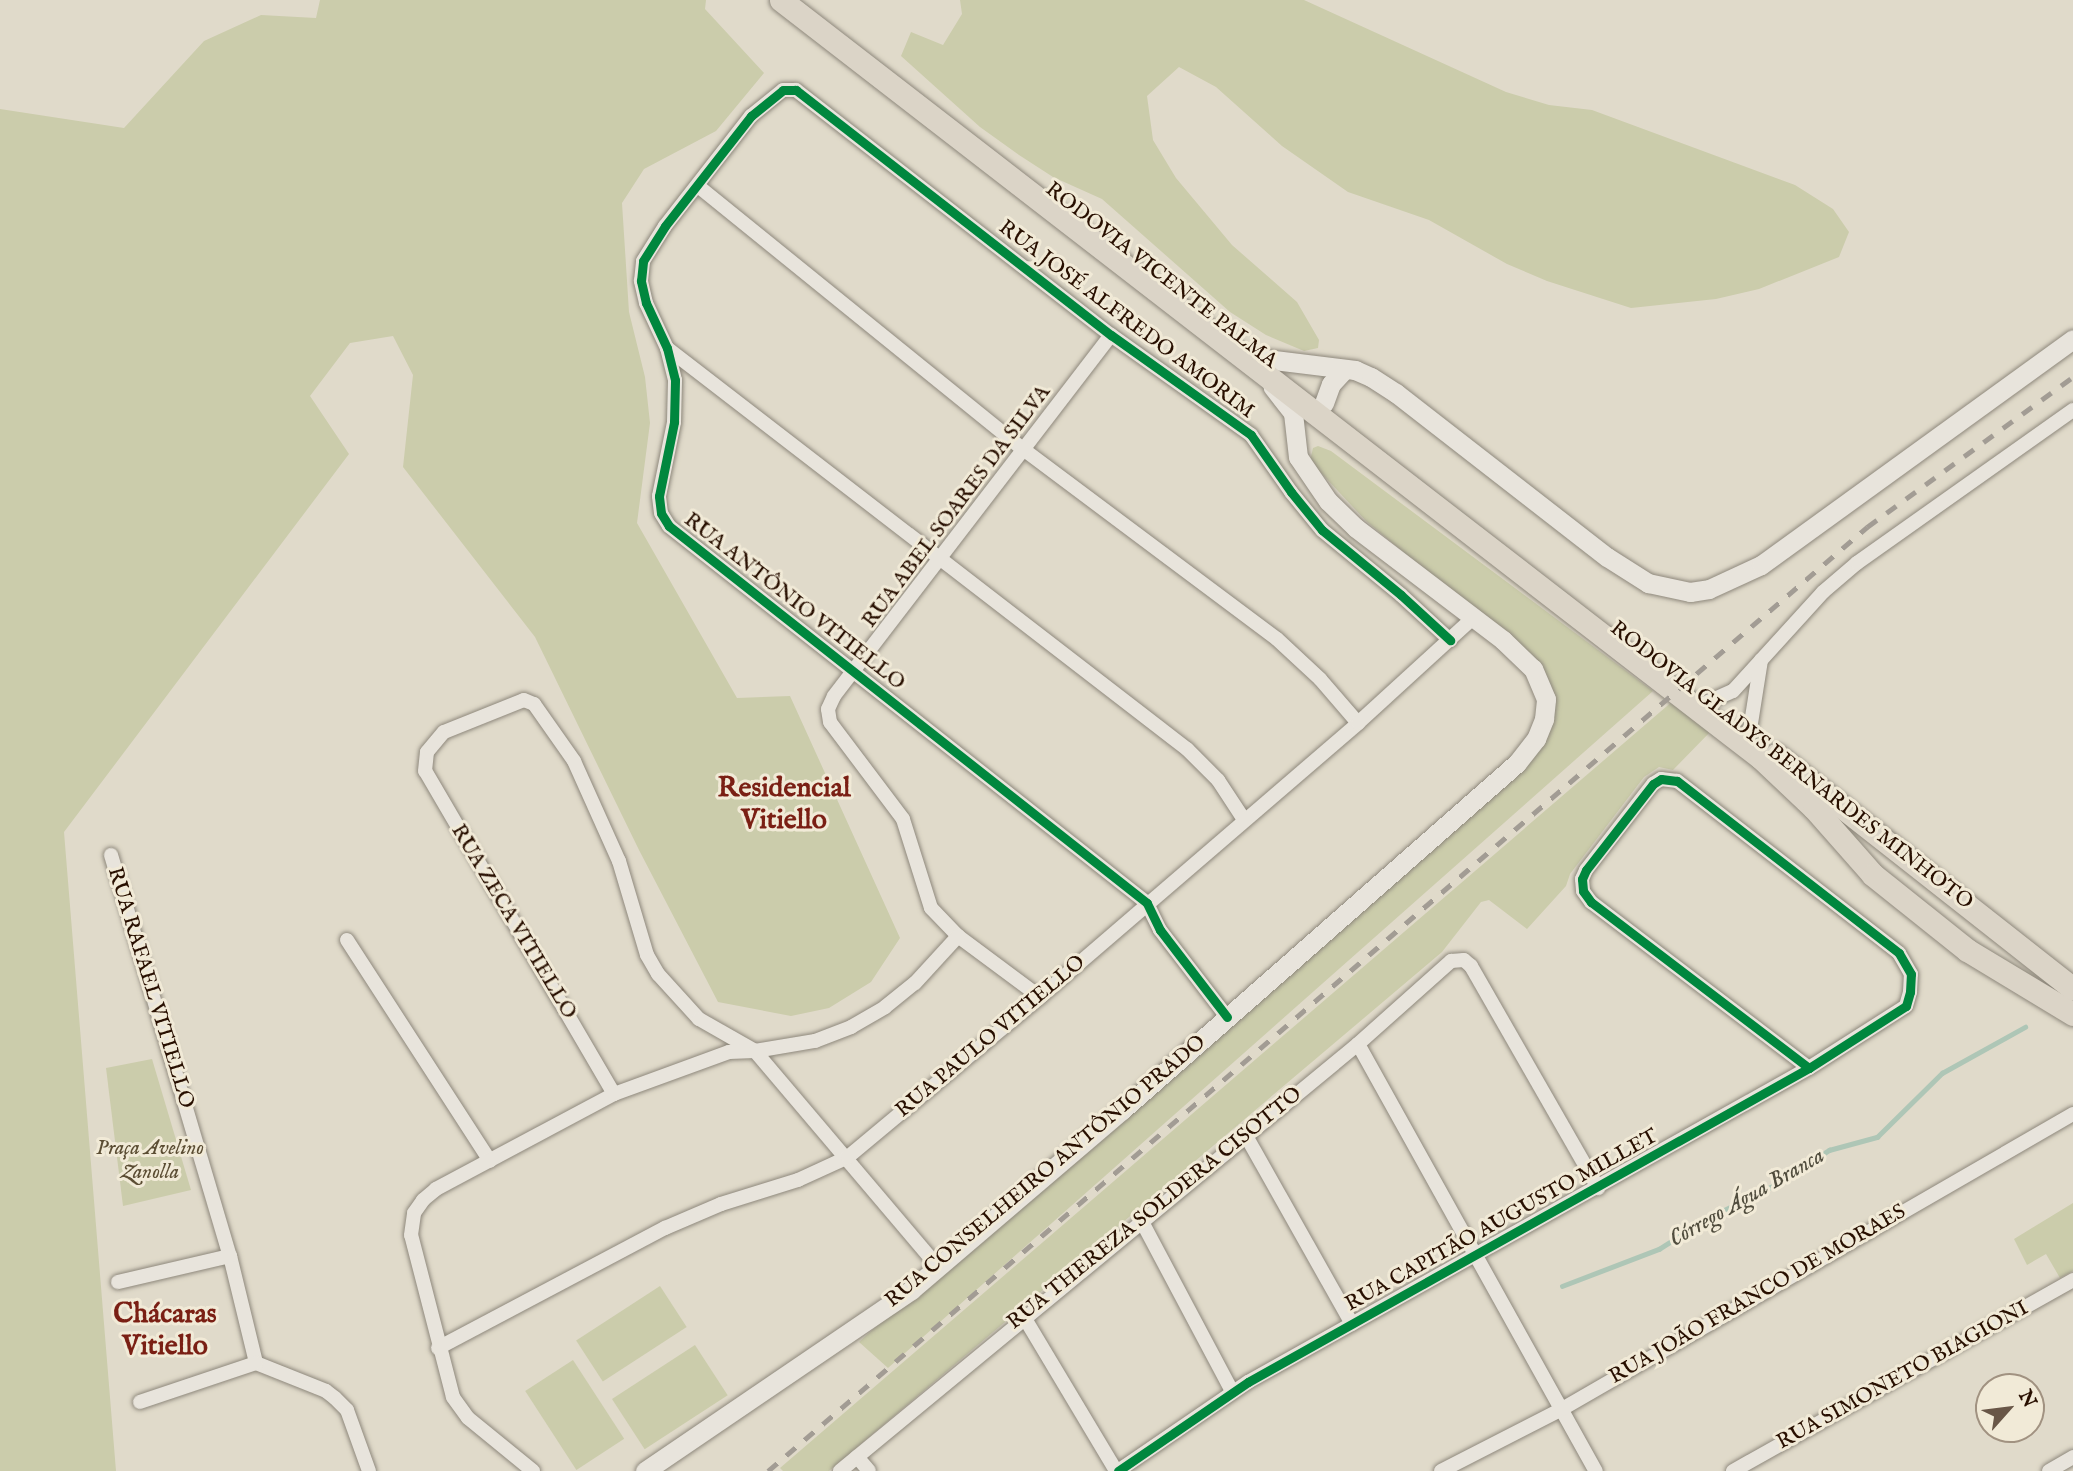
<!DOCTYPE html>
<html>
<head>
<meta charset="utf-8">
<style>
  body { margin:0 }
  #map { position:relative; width:2073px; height:1471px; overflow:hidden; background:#e0daca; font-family:"IM FELL English",serif }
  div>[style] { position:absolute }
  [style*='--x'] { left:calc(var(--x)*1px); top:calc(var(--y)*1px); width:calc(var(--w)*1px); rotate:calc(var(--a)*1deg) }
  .green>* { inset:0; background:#cbccab; transform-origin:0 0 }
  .stream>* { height:4.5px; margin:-2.25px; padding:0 2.25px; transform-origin:2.25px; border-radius:2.25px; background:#aec6b6 }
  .roads { filter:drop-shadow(0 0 2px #8e887c) drop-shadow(0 0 2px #8e887c) }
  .minor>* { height:14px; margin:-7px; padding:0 7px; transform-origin:7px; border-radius:7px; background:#e8e4dc }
  .secondary>* { height:19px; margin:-9.5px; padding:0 9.5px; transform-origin:9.5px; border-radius:9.5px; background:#e8e4dc }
  .primary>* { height:23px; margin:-11.5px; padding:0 11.5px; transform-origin:11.5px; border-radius:11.5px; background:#dbd4c7 }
  .rail>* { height:4.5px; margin-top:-2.25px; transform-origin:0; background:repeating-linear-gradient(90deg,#a29c94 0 12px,transparent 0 24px) }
  .cycleway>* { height:9px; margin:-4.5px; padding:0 4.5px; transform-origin:4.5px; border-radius:4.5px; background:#00873e }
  span { translate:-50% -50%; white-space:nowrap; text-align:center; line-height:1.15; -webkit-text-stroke:6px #f1ead7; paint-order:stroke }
  .street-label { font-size:21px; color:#280f00 }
  .park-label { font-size:21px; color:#5b4d33; font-style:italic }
  .water-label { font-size:23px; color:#504c3d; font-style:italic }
  .district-label { font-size:28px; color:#7a1f14; font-weight:700 }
  .north { position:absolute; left:1975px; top:1373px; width:70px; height:70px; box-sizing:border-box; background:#f1ead7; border:2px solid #a19281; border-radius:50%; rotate:62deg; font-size:19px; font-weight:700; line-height:28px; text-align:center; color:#280f00 }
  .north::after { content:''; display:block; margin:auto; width:24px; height:32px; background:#685647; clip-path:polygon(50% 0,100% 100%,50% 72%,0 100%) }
</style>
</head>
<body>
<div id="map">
  <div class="green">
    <i style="clip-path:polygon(320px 0,706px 0,705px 9px,764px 73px,716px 131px,644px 169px,622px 203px,629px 312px,645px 377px,650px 423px,637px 523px,737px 698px,790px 696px,900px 938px,871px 982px,829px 1008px,791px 1016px,718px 1002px,639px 850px,535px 637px,403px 467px,413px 375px,393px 336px,350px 343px,310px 396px,349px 454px,64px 832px,116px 1471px,0 1471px,0 109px,124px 128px,204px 41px,261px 15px,316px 18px)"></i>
    <i style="clip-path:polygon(960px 0,1304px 0,1506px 92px,1549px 105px,1592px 110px,1795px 185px,1833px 209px,1849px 232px,1839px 257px,1759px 289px,1716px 299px,1631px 308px,1547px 281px,1507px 264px,1429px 220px,1348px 192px,1282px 146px,1216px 87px,1179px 67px,1147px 96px,1153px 140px,1176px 178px,1232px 245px,1297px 302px,1319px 340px,1318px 348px,1304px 351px,1266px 335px,1230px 312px,1102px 199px,1053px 177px,1019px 155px,980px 127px,901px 56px,911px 32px,943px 45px,962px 14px)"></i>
    <i style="clip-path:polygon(1318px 446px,1331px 451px,1653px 691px,888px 1368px,859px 1342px,1552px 722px,1553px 693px,1542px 667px,1366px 521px,1310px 461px,1313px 448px)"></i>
    <i style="clip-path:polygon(1674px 700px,1713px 729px,1673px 770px,1659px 767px,1644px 777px,1570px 874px,1566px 886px,1527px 929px,1489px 900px,1481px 902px,1442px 952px,829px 1471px,783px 1471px,780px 1468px)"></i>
    <i style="clip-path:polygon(152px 1059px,191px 1190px,123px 1206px,106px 1068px)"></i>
    <i style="clip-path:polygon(2073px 1203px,2073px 1271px,2060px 1278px,2046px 1254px,2027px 1265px,2014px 1239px)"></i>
    <i style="left:660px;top:1286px;width:49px;height:100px;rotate:57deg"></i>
    <i style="left:695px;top:1345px;width:60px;height:99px;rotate:57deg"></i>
    <i style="left:573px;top:1360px;width:94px;height:57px;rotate:57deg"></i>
  </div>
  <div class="stream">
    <i style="--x:1562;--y:1286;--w:104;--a:-20.9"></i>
    <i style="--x:1659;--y:1249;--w:58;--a:-32.3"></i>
    <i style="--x:1708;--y:1218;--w:70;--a:-26.2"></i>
    <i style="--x:1771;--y:1187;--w:69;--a:-32.5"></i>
    <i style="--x:1829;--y:1150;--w:50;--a:-15.2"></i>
    <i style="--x:1877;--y:1137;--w:91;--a:-44.6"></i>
    <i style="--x:1942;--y:1073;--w:95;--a:-29"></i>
  </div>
  <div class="roads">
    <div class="minor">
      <i style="--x:698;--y:186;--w:418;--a:39"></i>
      <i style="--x:1023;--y:449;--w:317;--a:36.8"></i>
      <i style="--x:1277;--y:639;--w:59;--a:42.9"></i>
      <i style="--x:1320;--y:679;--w:58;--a:49.2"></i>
      <i style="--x:667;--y:348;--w:657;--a:37.64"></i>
      <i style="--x:1187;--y:749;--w:44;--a:45"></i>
      <i style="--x:1218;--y:780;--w:45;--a:56.7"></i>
      <i style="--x:1708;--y:702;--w:27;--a:-24"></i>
      <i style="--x:1733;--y:691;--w:134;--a:-47.7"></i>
      <i style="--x:1823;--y:592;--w:45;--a:-40.5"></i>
      <i style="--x:1857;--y:563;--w:265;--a:-35.3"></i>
      <i style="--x:1749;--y:736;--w:77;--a:-81"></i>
      <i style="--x:111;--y:855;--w:418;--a:73.5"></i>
      <i style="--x:230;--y:1256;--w:110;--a:76.3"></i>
      <i style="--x:256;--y:1363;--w:75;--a:21.8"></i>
      <i style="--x:326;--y:1391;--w:11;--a:38"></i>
      <i style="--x:335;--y:1398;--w:17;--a:45"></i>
      <i style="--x:347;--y:1410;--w:65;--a:70.2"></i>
      <i style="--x:347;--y:940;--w:263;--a:57.1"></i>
      <i style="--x:1040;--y:997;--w:102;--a:-143.4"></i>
      <i style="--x:958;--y:936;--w:39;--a:-134"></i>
      <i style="--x:931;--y:908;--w:93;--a:-107.5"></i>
      <i style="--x:903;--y:819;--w:121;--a:-127"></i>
      <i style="--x:830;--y:722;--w:13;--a:-99"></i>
      <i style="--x:828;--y:709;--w:14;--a:-65"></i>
      <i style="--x:834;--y:696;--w:455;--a:-52.5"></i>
      <i style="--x:1227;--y:1017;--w:110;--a:-127.6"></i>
      <i style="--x:1160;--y:930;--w:30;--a:-116"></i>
      <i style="--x:1147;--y:903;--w:609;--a:-141.74"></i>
      <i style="--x:669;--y:526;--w:15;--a:-122"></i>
      <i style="--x:661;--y:513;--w:17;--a:-97"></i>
      <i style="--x:659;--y:496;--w:76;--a:-78.5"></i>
      <i style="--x:674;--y:422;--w:42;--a:-88.6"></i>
      <i style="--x:675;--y:380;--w:33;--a:-104"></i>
      <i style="--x:667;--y:348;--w:50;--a:-115"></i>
      <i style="--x:646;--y:303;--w:23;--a:-103"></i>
      <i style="--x:641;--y:281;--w:20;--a:-84"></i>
      <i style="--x:643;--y:261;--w:41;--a:-57.8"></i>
      <i style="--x:665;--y:226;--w:140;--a:-52"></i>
      <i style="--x:751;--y:116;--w:41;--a:-39.1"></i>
      <i style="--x:783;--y:90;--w:13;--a:0"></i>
      <i style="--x:796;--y:90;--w:399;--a:37.9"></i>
      <i style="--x:1111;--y:335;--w:172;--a:35.5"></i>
      <i style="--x:1251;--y:435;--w:70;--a:54.9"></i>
      <i style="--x:1291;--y:492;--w:49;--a:50.8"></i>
      <i style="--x:1322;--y:530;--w:102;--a:39.4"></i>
      <i style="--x:1401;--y:595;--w:67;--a:42.6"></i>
      <i style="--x:1358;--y:1044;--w:489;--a:60.9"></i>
      <i style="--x:614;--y:1094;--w:374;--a:-120.3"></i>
      <i style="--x:425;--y:771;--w:19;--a:-84"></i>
      <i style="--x:427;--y:752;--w:26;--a:-50"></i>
      <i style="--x:444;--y:732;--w:86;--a:-21.8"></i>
      <i style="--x:524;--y:700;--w:11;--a:22"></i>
      <i style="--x:534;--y:704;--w:70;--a:54.9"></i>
      <i style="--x:574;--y:761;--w:110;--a:65.8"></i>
      <i style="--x:619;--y:861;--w:98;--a:73.4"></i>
      <i style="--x:647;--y:955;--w:22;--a:60"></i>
      <i style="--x:658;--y:974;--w:61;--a:47.7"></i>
      <i style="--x:699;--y:1019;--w:64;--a:29.7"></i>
      <i style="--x:755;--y:1051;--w:283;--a:49.7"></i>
      <i style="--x:1245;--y:1134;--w:218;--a:60.6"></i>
      <i style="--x:1141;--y:1220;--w:194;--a:62"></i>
      <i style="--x:118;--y:1282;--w:115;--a:-13.1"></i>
      <i style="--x:1024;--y:1317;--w:179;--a:59.1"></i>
      <i style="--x:438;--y:1348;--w:257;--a:-27.9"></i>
      <i style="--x:665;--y:1228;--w:61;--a:-23.2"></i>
      <i style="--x:721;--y:1204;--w:81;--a:-17.3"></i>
      <i style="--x:798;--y:1180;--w:55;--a:-24.7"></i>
      <i style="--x:848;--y:1157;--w:250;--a:-39.8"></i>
      <i style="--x:1040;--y:997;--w:420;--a:-40.7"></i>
      <i style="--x:1358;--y:723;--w:157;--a:-42.4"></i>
      <i style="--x:140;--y:1402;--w:122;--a:-18.6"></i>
      <i style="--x:857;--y:1457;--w:18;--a:49"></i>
      <i style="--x:533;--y:1471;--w:84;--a:-140.8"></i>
      <i style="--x:468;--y:1418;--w:26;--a:-126"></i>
      <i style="--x:453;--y:1397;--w:167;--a:-104.5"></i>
      <i style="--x:411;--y:1235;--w:22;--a:-82"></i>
      <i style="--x:414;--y:1213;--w:16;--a:-55"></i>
      <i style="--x:423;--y:1200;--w:17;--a:-40"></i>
      <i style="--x:436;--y:1189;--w:202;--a:-28.1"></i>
      <i style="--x:614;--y:1094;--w:122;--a:-20.1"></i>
      <i style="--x:729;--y:1052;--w:26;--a:-2"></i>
      <i style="--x:755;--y:1051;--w:61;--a:-9.5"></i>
      <i style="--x:815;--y:1041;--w:39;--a:-21"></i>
      <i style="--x:851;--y:1027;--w:39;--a:-30"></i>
      <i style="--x:885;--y:1007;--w:38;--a:-39"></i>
      <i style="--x:915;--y:983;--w:64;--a:-47.5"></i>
      <i style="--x:840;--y:1471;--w:671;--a:-39.5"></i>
      <i style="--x:1358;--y:1044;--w:125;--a:-41.7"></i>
      <i style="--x:1451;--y:961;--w:13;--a:-4"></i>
      <i style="--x:1464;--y:960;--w:9;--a:41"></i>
      <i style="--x:1471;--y:966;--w:256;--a:60.2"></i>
      <i style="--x:1118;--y:1471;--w:158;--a:-34.4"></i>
      <i style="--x:1248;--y:1382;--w:643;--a:-29.24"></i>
      <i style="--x:1809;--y:1068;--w:115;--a:-32.6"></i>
      <i style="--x:1906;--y:1006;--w:15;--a:-74"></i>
      <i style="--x:1910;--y:992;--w:18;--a:-87"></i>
      <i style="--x:1911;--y:974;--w:24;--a:-120"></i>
      <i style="--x:1899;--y:953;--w:281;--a:-142.2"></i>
      <i style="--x:1677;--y:781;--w:16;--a:-173"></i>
      <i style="--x:1661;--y:779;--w:9;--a:148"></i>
      <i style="--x:1653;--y:784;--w:109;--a:127.9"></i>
      <i style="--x:1586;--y:870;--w:10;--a:114"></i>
      <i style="--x:1582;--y:879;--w:12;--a:85"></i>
      <i style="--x:1583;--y:891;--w:14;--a:54"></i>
      <i style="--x:1591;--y:902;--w:274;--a:37.3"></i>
      <i style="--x:1441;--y:1471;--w:136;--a:-27.1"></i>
      <i style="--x:1562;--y:1409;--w:590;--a:-30"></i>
      <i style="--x:1733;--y:1471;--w:390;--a:-29.3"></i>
      <i style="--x:2049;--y:1471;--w:28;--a:-30"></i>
    </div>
    <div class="secondary">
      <i style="--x:1266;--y:359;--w:90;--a:7"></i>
      <i style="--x:1355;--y:370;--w:17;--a:24"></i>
      <i style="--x:1371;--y:377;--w:30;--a:33"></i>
      <i style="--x:1396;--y:393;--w:267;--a:37.9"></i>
      <i style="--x:1607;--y:557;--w:49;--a:32.4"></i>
      <i style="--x:1648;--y:583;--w:43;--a:12.1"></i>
      <i style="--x:1690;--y:592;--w:19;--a:-9"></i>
      <i style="--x:1709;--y:589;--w:57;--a:-24.8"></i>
      <i style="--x:1761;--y:565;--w:385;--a:-35.9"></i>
      <i style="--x:1324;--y:403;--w:20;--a:-70"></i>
      <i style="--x:1331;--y:384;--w:18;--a:-47"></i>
      <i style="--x:645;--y:1471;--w:322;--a:-34.2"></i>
      <i style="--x:911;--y:1290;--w:277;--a:-40.5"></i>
      <i style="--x:1122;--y:1110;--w:526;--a:-41.3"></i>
      <i style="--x:1517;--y:763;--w:31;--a:-52"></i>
      <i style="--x:1536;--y:739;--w:22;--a:-68"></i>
      <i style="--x:1544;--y:719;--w:20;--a:-84"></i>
      <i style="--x:1546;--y:699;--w:33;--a:-113"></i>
      <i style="--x:1533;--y:669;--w:42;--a:-136"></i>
      <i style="--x:1503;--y:640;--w:185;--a:-142.7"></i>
      <i style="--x:1356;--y:528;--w:39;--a:-136"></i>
      <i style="--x:1328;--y:501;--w:53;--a:-124.3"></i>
      <i style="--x:1298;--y:457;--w:44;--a:-96.5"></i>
      <i style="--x:1293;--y:413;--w:33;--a:-128"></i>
    </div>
    <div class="primary">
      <i style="--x:781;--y:0;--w:1239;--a:37.72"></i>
      <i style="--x:1761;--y:758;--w:73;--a:43.3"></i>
      <i style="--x:1814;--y:808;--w:89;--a:48.6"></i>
      <i style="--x:1873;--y:875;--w:120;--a:38.6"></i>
      <i style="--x:1967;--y:950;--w:124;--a:31.1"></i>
      <i style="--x:1776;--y:755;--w:378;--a:38.2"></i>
    </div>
  </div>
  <div class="rail">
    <i style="--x:768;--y:1471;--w:1449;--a:-40.66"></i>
    <i style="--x:1867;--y:527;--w:255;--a:-36.1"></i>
  </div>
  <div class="cycleway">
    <i style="--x:1227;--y:1017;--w:110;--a:-127.6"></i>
    <i style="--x:1160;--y:930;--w:30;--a:-116"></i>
    <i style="--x:1147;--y:903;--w:609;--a:-141.74"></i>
    <i style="--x:669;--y:526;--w:15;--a:-122"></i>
    <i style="--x:661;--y:513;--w:17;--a:-97"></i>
    <i style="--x:659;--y:496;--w:76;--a:-78.5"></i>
    <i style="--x:674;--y:422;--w:42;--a:-88.6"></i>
    <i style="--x:675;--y:380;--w:33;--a:-104"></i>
    <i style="--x:667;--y:348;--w:50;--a:-115"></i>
    <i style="--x:646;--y:303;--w:23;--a:-103"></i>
    <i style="--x:641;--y:281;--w:20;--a:-84"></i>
    <i style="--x:643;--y:261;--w:41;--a:-57.8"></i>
    <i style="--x:665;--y:226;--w:140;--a:-52"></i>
    <i style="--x:751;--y:116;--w:41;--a:-39.1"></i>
    <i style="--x:783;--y:90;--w:13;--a:0"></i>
    <i style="--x:796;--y:90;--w:399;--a:37.9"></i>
    <i style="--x:1111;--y:335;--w:172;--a:35.5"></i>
    <i style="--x:1251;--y:435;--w:70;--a:54.9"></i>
    <i style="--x:1291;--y:492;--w:49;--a:50.8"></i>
    <i style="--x:1322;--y:530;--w:102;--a:39.4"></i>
    <i style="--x:1401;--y:595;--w:67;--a:42.6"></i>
    <i style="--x:1118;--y:1471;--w:158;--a:-34.4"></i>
    <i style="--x:1248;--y:1382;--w:643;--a:-29.24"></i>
    <i style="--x:1809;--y:1068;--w:115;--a:-32.6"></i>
    <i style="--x:1906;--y:1006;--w:15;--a:-74"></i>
    <i style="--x:1910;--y:992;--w:18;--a:-87"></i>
    <i style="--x:1911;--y:974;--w:24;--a:-120"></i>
    <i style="--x:1899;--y:953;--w:281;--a:-142.2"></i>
    <i style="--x:1677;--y:781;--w:16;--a:-173"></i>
    <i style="--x:1661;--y:779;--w:9;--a:148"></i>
    <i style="--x:1653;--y:784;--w:109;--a:127.9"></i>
    <i style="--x:1586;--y:870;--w:10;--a:114"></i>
    <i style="--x:1582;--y:879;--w:12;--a:85"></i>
    <i style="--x:1583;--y:891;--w:14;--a:54"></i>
    <i style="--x:1591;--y:902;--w:274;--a:37.3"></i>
  </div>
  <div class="street-label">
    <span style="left:1161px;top:276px;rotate:38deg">RODOVIA VICENTE PALMA</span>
    <span style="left:1126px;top:320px;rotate:37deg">RUA JOSÉ ALFREDO AMORIM</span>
    <span style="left:957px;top:507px;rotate:-53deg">RUA ABEL SOARES DA SILVA</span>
    <span style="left:794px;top:602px;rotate:38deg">RUA ANTÔNIO VITIELLO</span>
    <span style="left:1791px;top:766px;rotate:38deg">RODOVIA GLADYS BERNARDES MINHOTO</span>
    <span style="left:513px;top:922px;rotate:59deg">RUA ZECA VITIELLO</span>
    <span style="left:150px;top:988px;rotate:73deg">RUA RAFAEL VITIELLO</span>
    <span style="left:991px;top:1037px;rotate:-40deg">RUA PAULO VITIELLO</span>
    <span style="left:1046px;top:1172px;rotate:-40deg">RUA CONSELHEIRO ANTÔNIO PRADO</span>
    <span style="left:1155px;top:1209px;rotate:-39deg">RUA THEREZA SOLDERA CISOTTO</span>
    <span style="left:1502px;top:1221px;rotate:-29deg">RUA CAPITÃO AUGUSTO MILLET</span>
    <span style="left:1758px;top:1295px;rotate:-30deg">RUA JOÃO FRANCO DE MORAES</span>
    <span style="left:1903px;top:1376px;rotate:-29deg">RUA SIMONETO BIAGIONI</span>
  </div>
  <div class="park-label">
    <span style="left:150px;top:1161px">Praça Avelino<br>Zanolla</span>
  </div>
  <div class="water-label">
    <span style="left:1747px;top:1198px;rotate:-30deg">Córrego Água Branca</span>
  </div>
  <div class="district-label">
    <span style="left:784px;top:805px">Residencial<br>Vitiello</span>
    <span style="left:165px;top:1331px">Chácaras<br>Vitiello</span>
  </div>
  <div class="north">N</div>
</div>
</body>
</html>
